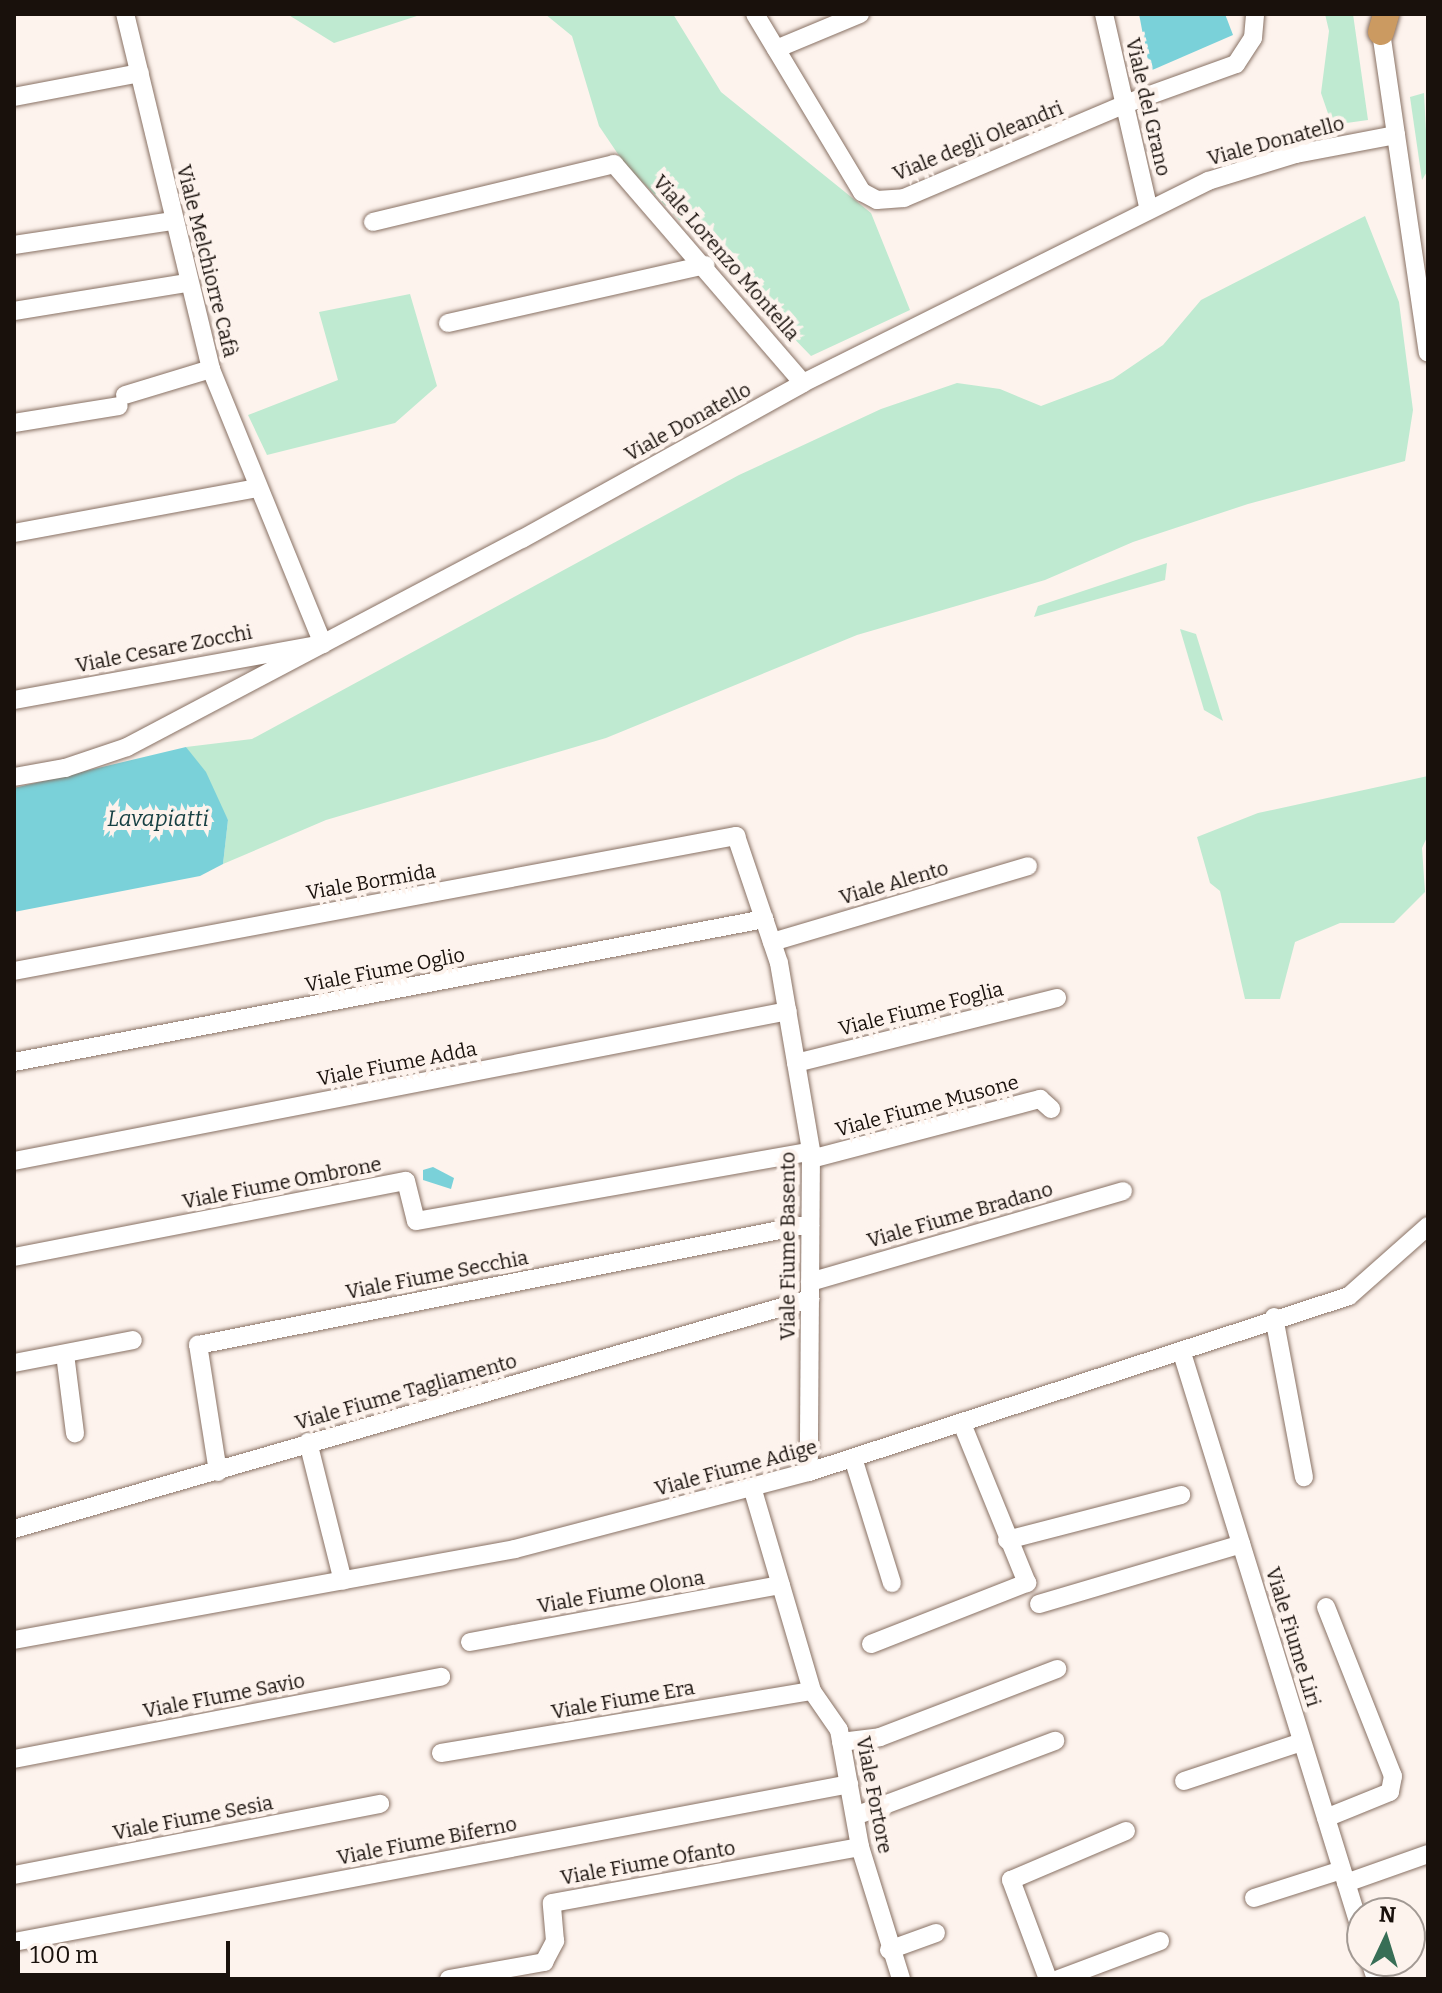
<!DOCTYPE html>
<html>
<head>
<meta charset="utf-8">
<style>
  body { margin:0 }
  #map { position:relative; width:1442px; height:1993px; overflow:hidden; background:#fdf3ed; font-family:Bitter,serif }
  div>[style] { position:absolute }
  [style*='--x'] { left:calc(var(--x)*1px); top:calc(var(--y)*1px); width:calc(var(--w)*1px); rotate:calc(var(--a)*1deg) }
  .green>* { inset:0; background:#bfead1 }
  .water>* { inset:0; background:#7ad1d9 }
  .roads { filter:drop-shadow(0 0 2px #887164) drop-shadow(0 0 2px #887164) }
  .minor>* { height:18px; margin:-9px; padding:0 9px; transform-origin:9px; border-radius:9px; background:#fff }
  .highway>* { height:26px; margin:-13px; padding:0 13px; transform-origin:13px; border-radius:13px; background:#cb9a61 }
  span { translate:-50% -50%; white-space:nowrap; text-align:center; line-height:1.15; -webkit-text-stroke:8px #fdf3ed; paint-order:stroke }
  .street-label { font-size:20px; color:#19110c }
  .water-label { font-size:22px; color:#153f42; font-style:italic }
  .frame { position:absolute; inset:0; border:16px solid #19110c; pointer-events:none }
  .north { position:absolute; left:1346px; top:1897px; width:80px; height:80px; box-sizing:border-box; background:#fdf3ed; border:2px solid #a29993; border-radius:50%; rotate:4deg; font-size:22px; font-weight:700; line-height:32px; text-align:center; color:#19110c }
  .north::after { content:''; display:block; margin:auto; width:28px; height:36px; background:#376e56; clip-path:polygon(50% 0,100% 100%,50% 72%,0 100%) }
  .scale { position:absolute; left:16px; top:1941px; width:214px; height:36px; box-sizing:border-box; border:4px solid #19110c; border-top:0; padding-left:10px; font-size:24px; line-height:28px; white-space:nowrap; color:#19110c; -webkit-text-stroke:6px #fdf3ed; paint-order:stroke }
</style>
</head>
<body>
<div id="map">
  <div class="green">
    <i style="clip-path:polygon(287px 14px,423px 14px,334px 43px)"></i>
    <i style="clip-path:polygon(545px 14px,673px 14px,721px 92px,871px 213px,910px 310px,811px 356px,624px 163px,599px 126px,572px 36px)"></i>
    <i style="clip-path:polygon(1325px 14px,1353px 14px,1368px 120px,1332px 125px,1321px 93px,1329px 31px)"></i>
    <i style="clip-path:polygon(1424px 93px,1428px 170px,1422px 180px,1410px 97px)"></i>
    <i style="clip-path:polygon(1365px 216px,1399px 302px,1413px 410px,1405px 461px,1248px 504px,1133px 542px,1045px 580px,857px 635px,606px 738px,326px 820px,223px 864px,228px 820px,186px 747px,252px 739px,739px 475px,881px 409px,957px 383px,1000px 389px,1041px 406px,1113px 379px,1163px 345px,1201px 300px)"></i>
    <i style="clip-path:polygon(410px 294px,437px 386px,395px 423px,267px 455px,248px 415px,338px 380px,319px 312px)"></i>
    <i style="clip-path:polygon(1167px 563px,1165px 580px,1034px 617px,1038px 606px)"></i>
    <i style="clip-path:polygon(1180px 629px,1196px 634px,1223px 721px,1204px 710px)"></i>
    <i style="clip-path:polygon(1428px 776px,1428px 835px,1422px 848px,1425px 892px,1394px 923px,1340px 923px,1295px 942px,1280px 999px,1245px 999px,1220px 891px,1210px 883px,1197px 837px,1258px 813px)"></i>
  </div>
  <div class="water">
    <i style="clip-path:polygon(1139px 14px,1225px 14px,1233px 35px,1150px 71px)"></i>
    <i style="clip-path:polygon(186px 747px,206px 772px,228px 820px,223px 864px,200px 876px,14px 912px,14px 788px)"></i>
    <i style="clip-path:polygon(433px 1167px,454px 1178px,451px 1189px,423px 1180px,423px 1170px)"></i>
  </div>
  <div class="roads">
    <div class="minor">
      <i style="--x:755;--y:14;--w:208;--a:59"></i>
      <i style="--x:862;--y:192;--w:17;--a:28"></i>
      <i style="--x:877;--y:200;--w:27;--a:-4"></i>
      <i style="--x:904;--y:198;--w:240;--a:-23"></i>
      <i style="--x:1125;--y:104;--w:118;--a:-19.8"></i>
      <i style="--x:1236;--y:64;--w:31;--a:-57"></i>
      <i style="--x:1253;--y:38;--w:24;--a:-85"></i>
      <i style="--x:1104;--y:14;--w:201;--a:77.1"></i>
      <i style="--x:1381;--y:32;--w:324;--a:81.7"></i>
      <i style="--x:776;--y:49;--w:91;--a:-22.6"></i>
      <i style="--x:14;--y:97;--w:128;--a:-10.8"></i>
      <i style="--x:373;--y:222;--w:248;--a:-13.5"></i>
      <i style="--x:614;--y:164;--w:289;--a:49.2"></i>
      <i style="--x:14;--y:245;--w:161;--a:-8.6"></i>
      <i style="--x:14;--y:311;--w:174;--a:-9.2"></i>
      <i style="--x:448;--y:323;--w:264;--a:-12.7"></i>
      <i style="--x:125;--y:395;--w:90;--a:-16.8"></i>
      <i style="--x:14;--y:423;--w:106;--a:-9.2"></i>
      <i style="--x:14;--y:533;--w:246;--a:-10.5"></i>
      <i style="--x:14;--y:700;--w:314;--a:-10.3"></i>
      <i style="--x:323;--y:644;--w:297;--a:-112.2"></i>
      <i style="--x:211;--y:369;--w:365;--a:-103.6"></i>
      <i style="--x:14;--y:777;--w:52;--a:-10"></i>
      <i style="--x:65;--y:768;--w:65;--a:-18.7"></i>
      <i style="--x:127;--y:747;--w:446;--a:-27.8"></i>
      <i style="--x:522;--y:539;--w:321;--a:-29"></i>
      <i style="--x:803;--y:383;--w:453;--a:-26.5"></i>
      <i style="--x:1208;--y:181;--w:92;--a:-17.1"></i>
      <i style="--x:1296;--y:154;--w:102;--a:-10.8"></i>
      <i style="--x:772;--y:942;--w:267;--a:-16.5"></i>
      <i style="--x:14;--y:971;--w:735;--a:-10.59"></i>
      <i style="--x:736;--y:836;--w:134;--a:71.3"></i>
      <i style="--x:779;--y:963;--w:191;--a:80.3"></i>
      <i style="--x:811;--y:1151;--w:321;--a:90.4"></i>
      <i style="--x:14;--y:1062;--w:764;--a:-10.79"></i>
      <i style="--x:796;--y:1063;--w:269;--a:-14"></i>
      <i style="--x:811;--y:1159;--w:237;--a:-14.7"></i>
      <i style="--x:1040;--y:1099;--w:15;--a:42"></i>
      <i style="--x:14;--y:1161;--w:788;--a:-10.97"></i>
      <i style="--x:14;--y:1257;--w:399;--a:-11"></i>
      <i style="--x:406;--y:1181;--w:41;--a:76"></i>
      <i style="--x:416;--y:1221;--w:401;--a:-10"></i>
      <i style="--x:810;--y:1282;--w:326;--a:-16.2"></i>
      <i style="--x:1274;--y:1317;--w:163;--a:79.4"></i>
      <i style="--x:1182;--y:1353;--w:608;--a:72.79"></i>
      <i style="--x:65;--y:1354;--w:80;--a:82.8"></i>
      <i style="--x:14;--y:1363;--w:121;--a:-10.9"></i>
      <i style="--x:308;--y:1442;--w:143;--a:75.9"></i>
      <i style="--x:853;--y:1458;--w:131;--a:72.7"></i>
      <i style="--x:218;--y:1472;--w:129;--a:-98.9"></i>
      <i style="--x:198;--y:1345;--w:624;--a:-11.18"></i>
      <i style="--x:752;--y:1487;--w:213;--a:73.6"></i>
      <i style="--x:812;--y:1691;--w:47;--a:55.3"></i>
      <i style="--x:839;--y:1730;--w:119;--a:79.8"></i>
      <i style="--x:860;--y:1847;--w:138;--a:72.7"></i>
      <i style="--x:14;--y:1529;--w:829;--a:-16.12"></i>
      <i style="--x:1007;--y:1540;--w:180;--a:-14.5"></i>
      <i style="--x:1039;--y:1604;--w:211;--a:-16.5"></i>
      <i style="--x:1326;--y:1607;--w:182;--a:68.4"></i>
      <i style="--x:1393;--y:1776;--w:16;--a:101"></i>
      <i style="--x:1390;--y:1792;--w:69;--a:157.9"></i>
      <i style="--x:14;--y:1640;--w:509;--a:-10.29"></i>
      <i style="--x:515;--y:1549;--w:304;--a:-14.7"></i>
      <i style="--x:809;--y:1472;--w:568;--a:-18.05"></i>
      <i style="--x:1349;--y:1296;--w:106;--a:-41.5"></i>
      <i style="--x:470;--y:1642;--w:316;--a:-10.4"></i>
      <i style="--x:871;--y:1644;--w:168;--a:-21.4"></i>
      <i style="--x:1027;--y:1583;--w:172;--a:-112.2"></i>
      <i style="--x:841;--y:1742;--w:39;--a:-7"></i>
      <i style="--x:880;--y:1737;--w:190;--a:-21"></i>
      <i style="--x:441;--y:1753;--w:376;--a:-9.5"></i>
      <i style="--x:14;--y:1759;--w:435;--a:-10.9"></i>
      <i style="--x:1184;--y:1781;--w:124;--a:-18.3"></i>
      <i style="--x:855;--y:1816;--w:214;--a:-20.6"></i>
      <i style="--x:14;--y:1875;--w:373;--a:-11"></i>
      <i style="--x:1346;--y:1883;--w:87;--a:-19.5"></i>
      <i style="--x:1254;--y:1898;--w:92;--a:-17.7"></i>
      <i style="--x:14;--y:1942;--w:850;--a:-10.71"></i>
      <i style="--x:889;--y:1950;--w:50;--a:-19.9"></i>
      <i style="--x:1370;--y:1961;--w:19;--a:72"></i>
      <i style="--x:449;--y:1979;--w:97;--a:-10.1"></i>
      <i style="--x:544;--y:1962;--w:24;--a:-62"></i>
      <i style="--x:555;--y:1941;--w:38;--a:-95"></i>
      <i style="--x:552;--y:1903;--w:313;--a:-10.3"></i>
      <i style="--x:1048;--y:1979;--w:106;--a:-110.5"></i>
      <i style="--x:1011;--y:1880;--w:125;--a:-23.1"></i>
      <i style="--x:1059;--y:1979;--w:108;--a:-20.6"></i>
    </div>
    <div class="highway">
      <i style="--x:1381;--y:32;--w:19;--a:-74"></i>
    </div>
  </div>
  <div class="street-label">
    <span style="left:1148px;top:107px;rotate:77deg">Viale del Grano</span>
    <span style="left:978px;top:141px;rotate:-22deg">Viale degli Oleandri</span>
    <span style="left:1276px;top:141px;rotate:-15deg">Viale Donatello</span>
    <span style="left:726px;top:258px;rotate:49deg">Viale Lorenzo Montella</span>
    <span style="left:207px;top:261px;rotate:76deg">Viale Melchiorre Cafà</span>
    <span style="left:688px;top:422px;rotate:-29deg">Viale Donatello</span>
    <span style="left:164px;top:649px;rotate:-11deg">Viale Cesare Zocchi</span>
    <span style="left:371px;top:882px;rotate:-10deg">Viale Bormida</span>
    <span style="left:894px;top:883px;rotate:-16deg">Viale Alento</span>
    <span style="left:385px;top:970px;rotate:-11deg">Viale Fiume Oglio</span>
    <span style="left:921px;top:1009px;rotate:-14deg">Viale Fiume Foglia</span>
    <span style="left:397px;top:1064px;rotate:-11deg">Viale Fiume Adda</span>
    <span style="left:927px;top:1106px;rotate:-15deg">Viale Fiume Musone</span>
    <span style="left:282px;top:1183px;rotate:-11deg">Viale Fiume Ombrone</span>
    <span style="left:960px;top:1215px;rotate:-16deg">Viale Fiume Bradano</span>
    <span style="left:788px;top:1246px;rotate:-90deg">Viale Fiume Basento</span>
    <span style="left:437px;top:1275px;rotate:-11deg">Viale Fiume Secchia</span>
    <span style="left:406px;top:1392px;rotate:-16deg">Viale Fiume Tagliamento</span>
    <span style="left:736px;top:1468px;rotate:-15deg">Viale Fiume Adige</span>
    <span style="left:621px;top:1592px;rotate:-10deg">Viale Fiume Olona</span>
    <span style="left:1293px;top:1637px;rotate:73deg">Viale Fiume Liri</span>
    <span style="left:224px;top:1696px;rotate:-11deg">Viale FIume Savio</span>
    <span style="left:623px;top:1700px;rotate:-10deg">Viale Fiume Era</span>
    <span style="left:874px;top:1795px;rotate:79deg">Viale Fortore</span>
    <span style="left:193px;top:1818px;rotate:-11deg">Viale Fiume Sesia</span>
    <span style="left:427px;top:1841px;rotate:-11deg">Viale Fiume Biferno</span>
    <span style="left:648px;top:1863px;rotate:-10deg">Viale Fiume Ofanto</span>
  </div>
  <div class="water-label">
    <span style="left:158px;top:819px">Lavapiatti</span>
  </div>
  <div class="frame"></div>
  <div class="north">N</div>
  <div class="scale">100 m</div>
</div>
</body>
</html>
